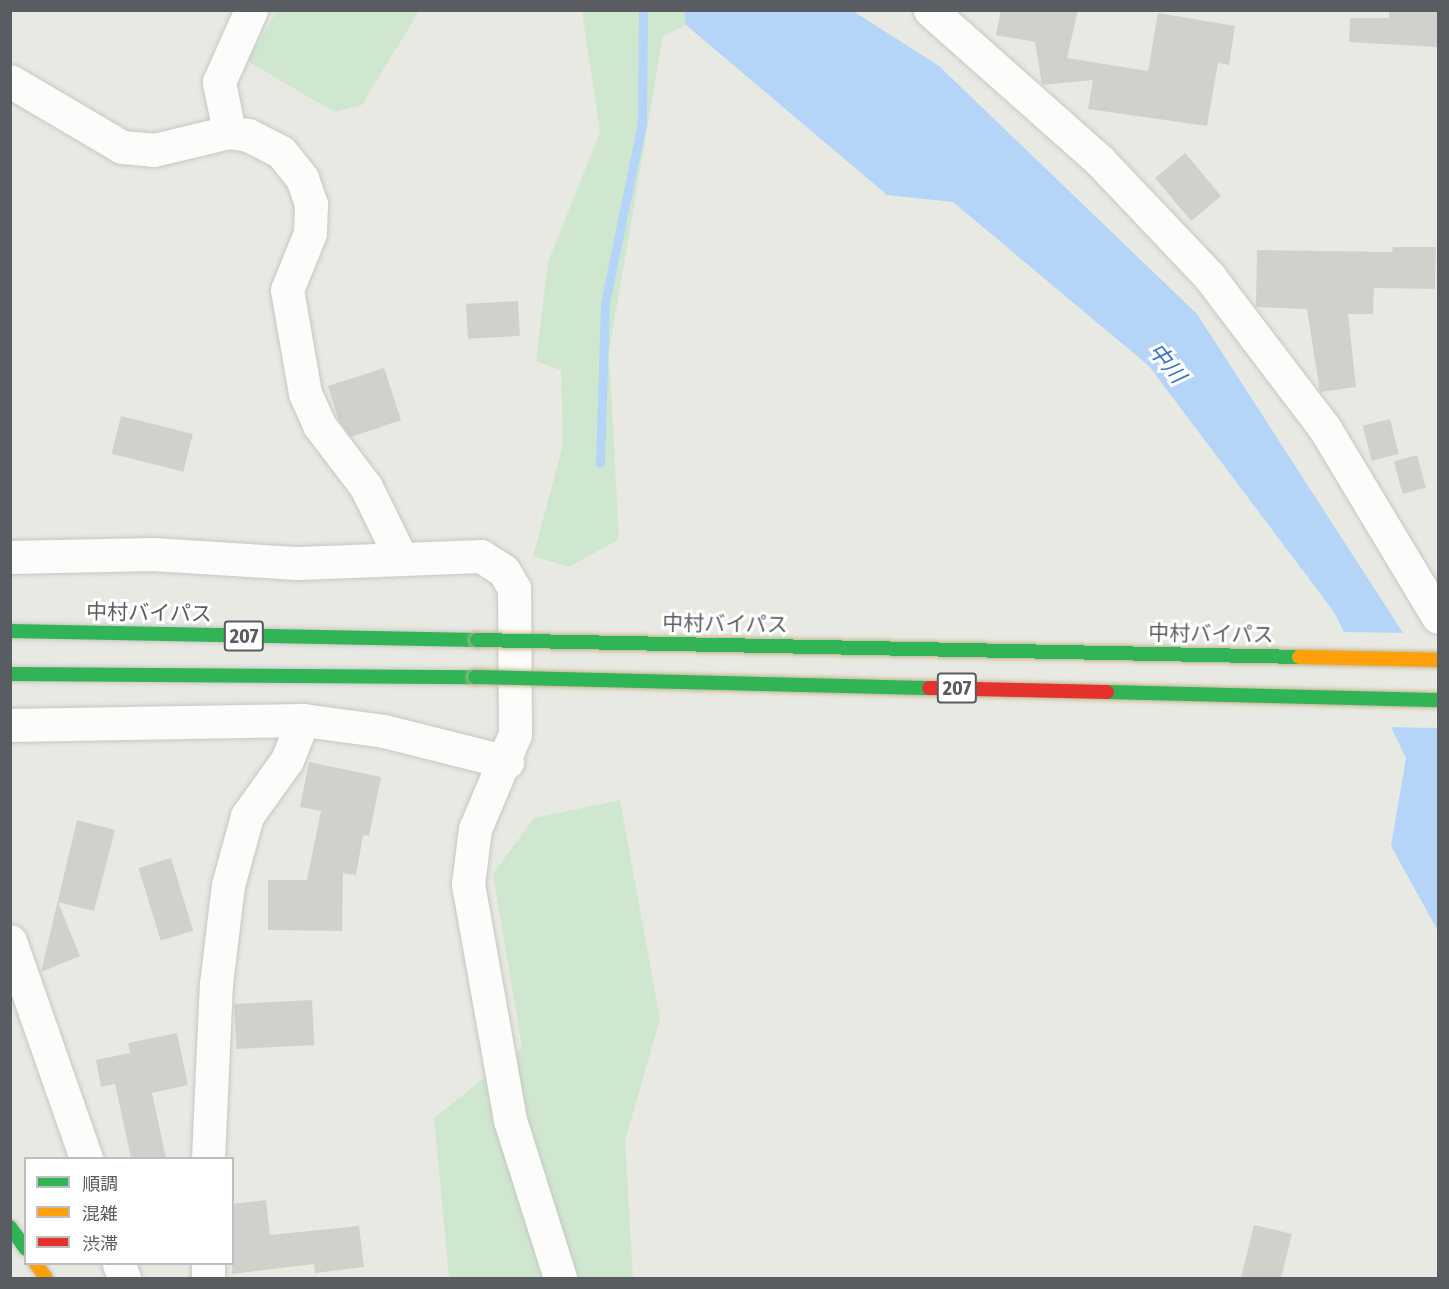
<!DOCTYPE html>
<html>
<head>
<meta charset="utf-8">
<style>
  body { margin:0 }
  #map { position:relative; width:1449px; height:1289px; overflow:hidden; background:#e9e9e3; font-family:"Fira Sans Condensed","Noto Sans JP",sans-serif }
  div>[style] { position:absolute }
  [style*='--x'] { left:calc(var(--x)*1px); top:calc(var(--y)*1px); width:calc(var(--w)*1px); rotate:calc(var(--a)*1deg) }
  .green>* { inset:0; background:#d0e7cf }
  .water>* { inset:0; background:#b4d5f7 }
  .pier>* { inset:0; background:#e9e9e3 }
  .stream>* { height:9px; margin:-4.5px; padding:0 4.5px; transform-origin:4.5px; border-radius:4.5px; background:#b4d5f7 }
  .building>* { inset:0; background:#d1d0cd; transform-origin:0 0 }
  .roads { filter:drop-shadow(0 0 2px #c6c7c5) drop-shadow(0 0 2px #c6c7c5) }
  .street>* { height:33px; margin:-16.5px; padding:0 16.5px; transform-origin:16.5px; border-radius:16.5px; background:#fcfcfb }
  .fast>* { height:14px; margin:-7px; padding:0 7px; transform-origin:7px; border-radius:7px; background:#30b455 }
  .slow>* { height:14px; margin:-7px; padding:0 7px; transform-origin:7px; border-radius:7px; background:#ff9f0a }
  .bridges { filter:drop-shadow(0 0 2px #c0b690) drop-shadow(0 0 2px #c0b690) }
  .fast-bridge>* { height:14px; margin:-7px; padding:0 7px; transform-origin:7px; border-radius:7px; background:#30b455 }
  .slow-bridge>* { height:14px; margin:-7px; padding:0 7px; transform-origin:7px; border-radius:7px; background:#ff9f0a }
  .jam-bridge>* { height:14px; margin:-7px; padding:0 7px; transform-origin:7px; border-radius:7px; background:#e5322d }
  span { translate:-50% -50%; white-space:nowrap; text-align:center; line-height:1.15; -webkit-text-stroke:6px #fff; paint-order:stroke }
  .shield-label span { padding:2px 4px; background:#fff; border:2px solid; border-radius:4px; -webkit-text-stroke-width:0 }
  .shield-label { font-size:20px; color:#595c61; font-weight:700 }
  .street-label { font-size:21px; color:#595c61 }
  .water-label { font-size:22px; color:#3d73c5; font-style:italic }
  .frame { position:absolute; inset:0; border:12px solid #595c61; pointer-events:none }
  .legend { position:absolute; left:24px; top:1157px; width:210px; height:108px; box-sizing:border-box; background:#fff; border:2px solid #bdbec0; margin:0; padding:8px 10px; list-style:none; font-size:18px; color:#595c61 }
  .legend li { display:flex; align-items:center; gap:12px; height:30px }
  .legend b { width:30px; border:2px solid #bdbec0 }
</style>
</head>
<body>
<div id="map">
  <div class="green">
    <i style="clip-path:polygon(277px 11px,277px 10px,419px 11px,362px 105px,334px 112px,247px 61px)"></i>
    <i style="clip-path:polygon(582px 11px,684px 11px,686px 25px,663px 36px,609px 352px,619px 539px,569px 567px,533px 556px,563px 445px,561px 370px,536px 361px,548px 262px,600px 132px)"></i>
    <i style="clip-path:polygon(620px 800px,660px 1019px,625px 1141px,633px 1278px,449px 1278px,434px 1118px,522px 1048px,493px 874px,534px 818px)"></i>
  </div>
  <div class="water">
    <i style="clip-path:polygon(684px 11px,853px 11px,939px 66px,1197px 314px,1438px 687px,1438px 931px,1391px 846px,1406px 758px,1334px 612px,1149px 366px,953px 202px,887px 195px,686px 25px)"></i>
  </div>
  <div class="pier">
    <i style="clip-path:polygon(1340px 632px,1409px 633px,1438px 681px,1438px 728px,1387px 727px)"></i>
  </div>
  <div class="stream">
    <i style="--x:600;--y:463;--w:160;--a:-88.2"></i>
    <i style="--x:605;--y:303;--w:184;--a:-78.4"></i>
    <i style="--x:642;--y:123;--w:113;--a:-89.5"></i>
  </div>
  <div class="building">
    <i style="clip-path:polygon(1001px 10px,1078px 10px,1067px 58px,1148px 71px,1158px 13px,1235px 26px,1229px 65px,1218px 63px,1207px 126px,1088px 109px,1093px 80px,1042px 85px,1035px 42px,996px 35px)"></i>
    <i style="clip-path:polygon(1389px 10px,1438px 10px,1437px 47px,1349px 42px,1350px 18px,1389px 18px)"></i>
    <i style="left:1185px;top:153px;width:56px;height:39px;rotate:50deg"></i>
    <i style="clip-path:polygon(1393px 247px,1436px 247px,1435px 289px,1374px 288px,1373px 314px,1348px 314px,1356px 387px,1320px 392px,1307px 309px,1256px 307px,1257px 250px,1392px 252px)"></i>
    <i style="left:518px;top:301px;width:35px;height:52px;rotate:87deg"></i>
    <i style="clip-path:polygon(384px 368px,401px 420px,351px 437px,339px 421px,328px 386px)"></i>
    <i style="left:121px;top:416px;width:74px;height:39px;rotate:14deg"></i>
    <i style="left:1390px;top:419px;width:36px;height:28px;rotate:76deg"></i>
    <i style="left:1417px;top:455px;width:34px;height:24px;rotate:75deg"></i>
    <i style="clip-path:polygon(309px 762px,381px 777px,369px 836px,363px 835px,356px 875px,343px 873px,342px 931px,268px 930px,268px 880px,307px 880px,321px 811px,300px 807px)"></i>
    <i style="clip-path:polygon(77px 820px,115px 830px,94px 911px,58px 902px,80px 956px,41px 972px)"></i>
    <i style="left:171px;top:858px;width:76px;height:34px;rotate:73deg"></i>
    <i style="left:312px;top:1000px;width:45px;height:78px;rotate:87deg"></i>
    <i style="clip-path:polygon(177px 1033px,188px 1085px,152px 1093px,166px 1158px,131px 1158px,115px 1084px,101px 1087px,96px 1060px,130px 1053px,128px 1043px)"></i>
    <i style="clip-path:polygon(266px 1200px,270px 1235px,359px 1226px,364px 1267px,315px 1273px,314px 1264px,232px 1274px,232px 1204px)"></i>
    <i style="clip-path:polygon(1254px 1225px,1292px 1234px,1281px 1278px,1241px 1278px)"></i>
  </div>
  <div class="roads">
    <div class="street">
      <i style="--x:930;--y:10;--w:227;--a:41.6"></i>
      <i style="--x:1100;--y:161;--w:158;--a:46.5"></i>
      <i style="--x:1209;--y:276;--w:192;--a:52.8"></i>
      <i style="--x:1325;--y:429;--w:219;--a:59"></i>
      <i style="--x:10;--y:81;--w:130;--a:30.5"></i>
      <i style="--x:122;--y:147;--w:32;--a:5"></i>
      <i style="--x:154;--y:150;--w:77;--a:-13.5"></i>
      <i style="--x:229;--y:132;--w:19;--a:9"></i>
      <i style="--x:248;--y:135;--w:37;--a:27"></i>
      <i style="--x:281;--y:152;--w:33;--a:51"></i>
      <i style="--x:302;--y:178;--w:28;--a:71"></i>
      <i style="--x:311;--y:204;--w:29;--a:92"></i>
      <i style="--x:310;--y:233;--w:61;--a:112"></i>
      <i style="--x:287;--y:290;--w:105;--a:80.1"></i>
      <i style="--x:305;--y:393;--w:35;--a:66"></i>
      <i style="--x:319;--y:425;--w:78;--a:52.8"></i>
      <i style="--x:366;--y:487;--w:79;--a:63.8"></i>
      <i style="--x:229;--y:132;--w:51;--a:-101.3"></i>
      <i style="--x:219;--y:82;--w:79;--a:-66"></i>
      <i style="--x:10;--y:557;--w:143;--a:-1.2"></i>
      <i style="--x:153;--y:554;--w:145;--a:3.6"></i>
      <i style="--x:298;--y:563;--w:183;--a:-2.2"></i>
      <i style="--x:481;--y:556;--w:27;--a:33"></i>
      <i style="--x:504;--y:571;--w:20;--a:60"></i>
      <i style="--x:514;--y:588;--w:146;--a:89.6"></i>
      <i style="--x:515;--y:734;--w:103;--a:112.8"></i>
      <i style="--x:475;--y:829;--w:55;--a:97.3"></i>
      <i style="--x:468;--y:884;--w:240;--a:79.9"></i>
      <i style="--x:510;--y:1120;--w:166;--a:72.4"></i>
      <i style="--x:10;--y:725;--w:293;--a:-1"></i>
      <i style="--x:303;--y:720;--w:82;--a:7.7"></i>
      <i style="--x:384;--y:731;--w:127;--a:14.1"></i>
      <i style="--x:10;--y:941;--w:230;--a:70.7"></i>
      <i style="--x:208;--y:1158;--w:174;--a:-87.4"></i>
      <i style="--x:216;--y:984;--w:100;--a:-83.1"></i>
      <i style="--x:228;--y:885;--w:72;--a:-74.6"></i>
      <i style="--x:247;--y:816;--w:69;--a:-54.5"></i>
      <i style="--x:287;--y:760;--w:43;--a:-68.2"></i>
      <i style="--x:119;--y:1264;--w:15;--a:70"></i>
      <i style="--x:208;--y:1264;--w:14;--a:90"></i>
    </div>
    <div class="fast">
      <i style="--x:10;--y:631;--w:467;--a:1.1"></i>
      <i style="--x:10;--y:674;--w:465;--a:0.4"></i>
      <i style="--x:10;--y:1227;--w:27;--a:54"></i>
    </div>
    <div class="slow">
      <i style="--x:36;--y:1264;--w:17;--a:54"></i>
    </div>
  </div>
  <div class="bridges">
    <div class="fast-bridge">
      <i style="--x:477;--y:640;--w:822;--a:1.18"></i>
      <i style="--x:475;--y:677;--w:454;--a:1.4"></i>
      <i style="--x:1107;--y:692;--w:331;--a:1.4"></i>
    </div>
    <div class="slow-bridge">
      <i style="--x:1299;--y:657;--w:139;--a:1.2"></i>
    </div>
    <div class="jam-bridge">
      <i style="--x:929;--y:688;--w:178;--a:1.3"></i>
    </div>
  </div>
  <div class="shield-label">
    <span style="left:244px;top:636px">207</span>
    <span style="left:957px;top:688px">207</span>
  </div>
  <div class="street-label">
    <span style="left:149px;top:613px;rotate:1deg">中村バイパス</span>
    <span style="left:725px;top:624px;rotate:1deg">中村バイパス</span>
    <span style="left:1211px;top:634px;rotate:1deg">中村バイパス</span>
  </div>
  <div class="water-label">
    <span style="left:1167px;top:363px;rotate:51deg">中川</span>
  </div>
  <div class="frame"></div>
  <ul class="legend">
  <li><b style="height:8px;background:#30b455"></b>順調</li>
  <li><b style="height:8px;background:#ff9f0a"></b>混雑</li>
  <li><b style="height:8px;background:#e5322d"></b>渋滞</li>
  </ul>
</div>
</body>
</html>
